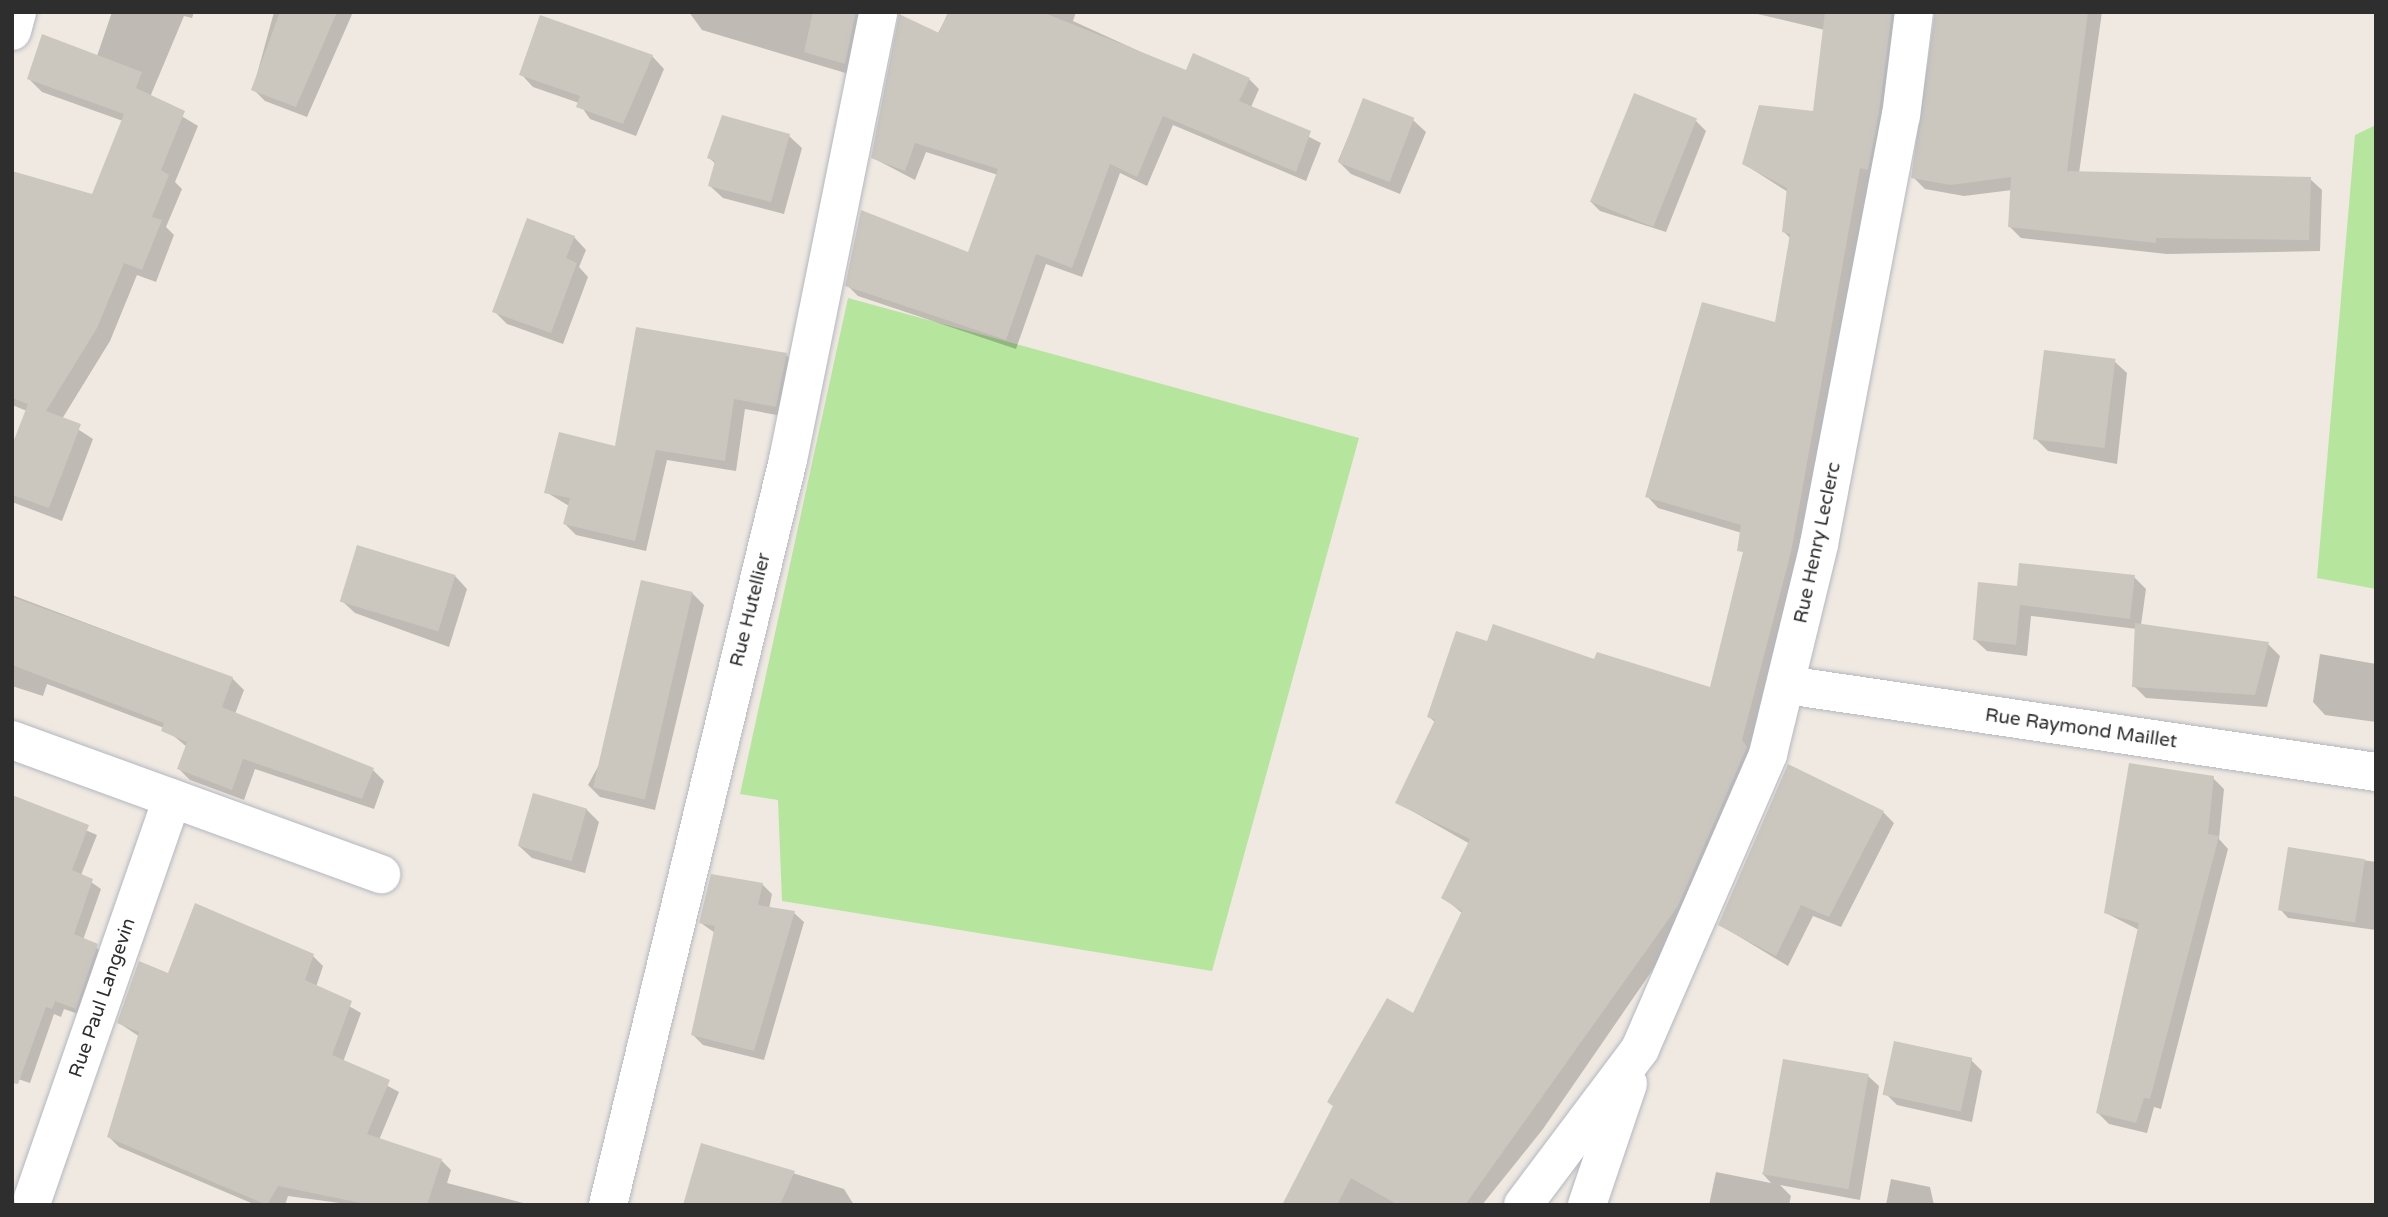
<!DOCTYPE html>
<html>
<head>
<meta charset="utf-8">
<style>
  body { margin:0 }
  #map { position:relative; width:2388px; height:1217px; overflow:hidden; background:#efe9e1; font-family:"Varela Round",sans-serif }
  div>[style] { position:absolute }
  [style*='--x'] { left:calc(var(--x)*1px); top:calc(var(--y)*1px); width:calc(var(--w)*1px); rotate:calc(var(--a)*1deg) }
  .green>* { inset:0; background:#b6e59e }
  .shadow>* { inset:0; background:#0003 }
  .building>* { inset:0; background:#cbc7bf; transform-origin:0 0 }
  .roads { filter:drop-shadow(0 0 2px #b4b7c1) drop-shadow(0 0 2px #b4b7c1) }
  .minor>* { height:38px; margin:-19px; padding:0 19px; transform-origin:19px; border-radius:19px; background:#fff }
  span { translate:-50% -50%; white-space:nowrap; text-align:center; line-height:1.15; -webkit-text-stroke:7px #fff; paint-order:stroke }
  .street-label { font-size:19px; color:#2e2e2e }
  .frame { position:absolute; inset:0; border:14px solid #2e2e2e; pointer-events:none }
</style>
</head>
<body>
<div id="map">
  <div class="green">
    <i style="clip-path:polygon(2376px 125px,2376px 589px,2317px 578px,2355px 135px)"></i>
    <i style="clip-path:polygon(848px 298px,1359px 438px,1212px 971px,782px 901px,778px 800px,740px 794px)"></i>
  </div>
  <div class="shadow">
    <i style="clip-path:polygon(112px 12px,194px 12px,192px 18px,184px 16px,150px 97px,198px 126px,175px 182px,182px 189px,166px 227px,174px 235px,156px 282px,137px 275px,110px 341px,62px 419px,93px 439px,62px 521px,12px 502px,12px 450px,27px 411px,12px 405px,12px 319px,93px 197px,123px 121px,42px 92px,29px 79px,97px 56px)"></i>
    <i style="clip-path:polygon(274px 12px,353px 12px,307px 117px,265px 101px,253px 89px)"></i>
    <i style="clip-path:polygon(689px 12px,872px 12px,859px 77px,702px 30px)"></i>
    <i style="clip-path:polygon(949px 12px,1076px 12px,1073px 21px,1187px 73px,1249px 79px,1259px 89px,1251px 107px,1321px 143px,1306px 181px,1173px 125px,1147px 186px,1120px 173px,1082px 277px,1046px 264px,1016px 349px,858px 296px,847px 285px,969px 255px,998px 175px,926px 152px,915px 180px,873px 158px)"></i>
    <i style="clip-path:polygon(1749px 12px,1907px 12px,1802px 565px,1753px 753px,1689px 917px,1543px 1129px,1482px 1205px,1288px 1205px,1414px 1016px,1463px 914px,1443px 897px,1470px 844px,1398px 803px,1436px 723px,1429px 717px,1488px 643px,1711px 689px,1744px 555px,1742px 533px,1658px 508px,1647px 496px,1776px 324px,1791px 239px,1784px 232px,1788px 192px,1744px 164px,1815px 113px,1825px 30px)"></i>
    <i style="clip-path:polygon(1937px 12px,2102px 12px,2079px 173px,2310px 179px,2322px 190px,2320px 251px,2167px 254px,2021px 238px,2010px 227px,2012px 190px,1964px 196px,1925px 189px,1913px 177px)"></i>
    <i style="clip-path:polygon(652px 56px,664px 69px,636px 136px,590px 119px,579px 103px,533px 87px,521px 74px)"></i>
    <i style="clip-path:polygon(1364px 100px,1413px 120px,1426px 132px,1400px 194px,1351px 174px,1338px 161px)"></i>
    <i style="clip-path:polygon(1696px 121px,1706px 131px,1666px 232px,1600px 211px,1590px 201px)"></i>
    <i style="clip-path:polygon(789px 136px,802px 148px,784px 214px,723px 198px,710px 186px,716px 164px,709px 158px)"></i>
    <i style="clip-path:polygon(574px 237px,586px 250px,579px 267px,588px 277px,563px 344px,507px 324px,494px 311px)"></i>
    <i style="clip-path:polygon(786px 355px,798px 366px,787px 417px,745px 409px,736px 471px,667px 460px,646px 551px,576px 535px,565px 524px,569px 506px,546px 492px)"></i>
    <i style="clip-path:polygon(2114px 361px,2127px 373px,2117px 464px,2048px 451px,2035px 438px)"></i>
    <i style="clip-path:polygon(455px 576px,467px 589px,449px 647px,355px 613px,342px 601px)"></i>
    <i style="clip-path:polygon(2134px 577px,2146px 589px,2141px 625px,2268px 644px,2280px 656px,2267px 707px,2146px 698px,2134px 686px,2137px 629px,2031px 616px,2027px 656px,1987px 651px,1975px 640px,2019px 588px)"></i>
    <i style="clip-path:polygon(692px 593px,704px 605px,655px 810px,600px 797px,588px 785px)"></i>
    <i style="clip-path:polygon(12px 595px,232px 678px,244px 690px,235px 714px,373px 770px,384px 781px,374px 809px,255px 769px,244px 800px,190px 780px,179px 769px,187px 747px,164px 728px,47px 684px,43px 696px,12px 686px)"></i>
    <i style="clip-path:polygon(2320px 654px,2376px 664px,2376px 722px,2325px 715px,2313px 702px)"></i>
    <i style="clip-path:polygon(2213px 778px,2224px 789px,2219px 839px,2228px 849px,2161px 1109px,2154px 1107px,2147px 1133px,2109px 1124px,2098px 1113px,2139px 930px,2106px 913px)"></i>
    <i style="clip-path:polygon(12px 798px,97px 835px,81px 875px,101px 889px,83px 940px,106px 954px,84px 1016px,64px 1009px,61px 1017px,54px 1014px,30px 1083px,12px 1077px)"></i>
    <i style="clip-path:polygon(586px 809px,599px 822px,585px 873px,532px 858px,519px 846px)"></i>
    <i style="clip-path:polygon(1883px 812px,1894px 823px,1841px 927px,1813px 916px,1788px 966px,1720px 925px)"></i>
    <i style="clip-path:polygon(2289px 849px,2376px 862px,2376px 930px,2288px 918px,2280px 909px)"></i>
    <i style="clip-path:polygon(762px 884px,772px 894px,769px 909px,794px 913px,804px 922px,764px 1060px,703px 1045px,693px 1035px,715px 933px,701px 923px)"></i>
    <i style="clip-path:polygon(313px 956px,323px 966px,316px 987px,361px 1013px,343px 1062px,399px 1092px,379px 1140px,441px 1160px,451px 1170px,447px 1183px,531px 1205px,354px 1205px,288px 1196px,285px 1205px,256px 1205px,119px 1147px,109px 1137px,140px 1037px,119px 1023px,169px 976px)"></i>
    <i style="clip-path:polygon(1971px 1060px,1982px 1071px,1972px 1122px,1897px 1105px,1886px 1094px)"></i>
    <i style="clip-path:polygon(1868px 1076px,1879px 1086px,1860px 1200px,1780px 1185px,1791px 1196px,1789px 1205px,1709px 1205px,1716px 1172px,1771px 1183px,1762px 1173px)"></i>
    <i style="clip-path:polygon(702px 1145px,844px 1189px,854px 1205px,685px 1205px)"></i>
    <i style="clip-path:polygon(1891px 1179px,1930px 1187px,1934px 1205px,1886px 1205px)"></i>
  </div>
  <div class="building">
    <i style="clip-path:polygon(280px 12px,337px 12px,296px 107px,251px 90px)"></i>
    <i style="clip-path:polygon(813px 12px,856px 12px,845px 64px,804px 52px)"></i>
    <i style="clip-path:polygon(948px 12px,1042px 12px,1186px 70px,1193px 53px,1250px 78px,1239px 101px,1311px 131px,1296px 172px,1163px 116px,1137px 177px,1110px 164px,1072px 268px,1036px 254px,1006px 340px,845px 286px,861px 210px,968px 252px,998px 169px,915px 143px,905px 171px,871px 158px,899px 14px,939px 33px)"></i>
    <i style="clip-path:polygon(1825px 12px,1892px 12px,1879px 113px,1868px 170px,1860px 168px,1791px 552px,1742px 740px,1747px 747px,1678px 906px,1465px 1205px,1398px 1205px,1351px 1178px,1337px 1205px,1282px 1205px,1333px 1106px,1327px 1102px,1387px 998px,1413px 1013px,1462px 911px,1441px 898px,1470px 839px,1395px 803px,1435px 720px,1427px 717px,1456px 631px,1487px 641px,1493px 624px,1594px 659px,1597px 652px,1710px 687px,1743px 552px,1737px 551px,1741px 525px,1645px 497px,1702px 302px,1775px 322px,1790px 234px,1782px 232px,1787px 188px,1742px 164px,1759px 105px,1813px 111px)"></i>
    <i style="clip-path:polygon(1935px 12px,2088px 12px,2067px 171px,2311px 177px,2309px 240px,2156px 238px,2156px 243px,2008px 227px,2011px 177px,1951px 185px,1911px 178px)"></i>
    <i style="clip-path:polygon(540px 15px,653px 55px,623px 124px,576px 107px,580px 96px,519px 75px)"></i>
    <i style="clip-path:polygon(42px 34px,142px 72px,136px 88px,185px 111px,161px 170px,169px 175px,152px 217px,162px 220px,142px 270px,124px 263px,97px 328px,46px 411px,81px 424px,49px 508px,12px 495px,12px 445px,28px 404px,12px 398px,12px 171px,92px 194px,124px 114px,27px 79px)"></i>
    <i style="left:1634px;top:93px;width:68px;height:117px;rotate:22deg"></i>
    <i style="left:1363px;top:98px;width:55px;height:69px;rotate:21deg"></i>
    <i style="clip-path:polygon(722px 115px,790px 134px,771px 202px,708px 186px,715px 161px,707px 158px)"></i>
    <i style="clip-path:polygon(527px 218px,575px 236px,566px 258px,577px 263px,551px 333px,492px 312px)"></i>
    <i style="clip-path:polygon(636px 327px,787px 353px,776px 407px,734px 399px,725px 461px,656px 450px,635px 541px,563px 524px,570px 498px,544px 493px,559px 432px,615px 446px)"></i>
    <i style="left:2044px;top:350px;width:72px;height:90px;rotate:7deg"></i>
    <i style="left:357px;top:545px;width:103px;height:59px;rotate:17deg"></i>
    <i style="clip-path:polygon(2019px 563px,2135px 575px,2130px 619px,2020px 605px,2016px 645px,1973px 640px,1978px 582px,2017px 586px)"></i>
    <i style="left:641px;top:580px;width:53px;height:213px;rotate:13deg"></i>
    <i style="clip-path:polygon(12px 597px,233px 677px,222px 707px,374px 768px,362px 799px,243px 759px,232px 790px,177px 769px,187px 742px,161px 731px,164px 723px,12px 665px)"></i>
    <i style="clip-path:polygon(2135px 623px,2269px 642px,2255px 695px,2132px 687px)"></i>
    <i style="clip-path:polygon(2129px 763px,2214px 776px,2208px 834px,2219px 836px,2150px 1099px,2144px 1098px,2136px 1123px,2096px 1113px,2139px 923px,2104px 913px)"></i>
    <i style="clip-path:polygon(1788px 764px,1884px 811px,1829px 917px,1801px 905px,1776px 956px,1718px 925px)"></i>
    <i style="left:533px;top:793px;width:56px;height:55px;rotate:16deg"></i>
    <i style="clip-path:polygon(12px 795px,89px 825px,72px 870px,93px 879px,74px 934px,98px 944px,76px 1009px,55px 1001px,52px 1009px,46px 1007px,18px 1084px,12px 1083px)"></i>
    <i style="left:2288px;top:847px;width:78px;height:64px;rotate:9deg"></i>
    <i style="clip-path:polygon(711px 874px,763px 883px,758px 905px,795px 911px,754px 1051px,691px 1035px,715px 926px,699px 923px)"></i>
    <i style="clip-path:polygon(195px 903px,314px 954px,305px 980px,352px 1001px,332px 1055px,390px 1080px,367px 1134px,442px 1159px,427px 1205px,371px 1205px,278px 1186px,267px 1205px,107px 1137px,139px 1032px,117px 1023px,139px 961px,168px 973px)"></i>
    <i style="left:1894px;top:1041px;width:80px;height:55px;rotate:12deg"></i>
    <i style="left:1783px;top:1059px;width:87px;height:117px;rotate:10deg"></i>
    <i style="clip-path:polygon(701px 1143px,795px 1171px,780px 1205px,683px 1205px)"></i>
  </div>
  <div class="roads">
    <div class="minor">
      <i style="--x:12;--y:31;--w:20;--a:-75"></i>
      <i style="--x:1787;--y:685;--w:595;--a:8.4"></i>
      <i style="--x:12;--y:740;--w:393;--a:20"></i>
      <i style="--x:33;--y:1198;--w:423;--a:-70.8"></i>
      <i style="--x:608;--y:1205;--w:766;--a:-76.42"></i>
      <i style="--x:788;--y:460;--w:457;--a:-78.6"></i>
      <i style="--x:1523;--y:1205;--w:195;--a:-53.1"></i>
      <i style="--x:1640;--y:1049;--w:322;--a:-66.5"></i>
      <i style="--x:1768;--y:754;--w:216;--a:-76.3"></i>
      <i style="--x:1819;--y:544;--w:436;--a:-79.2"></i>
      <i style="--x:1901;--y:116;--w:105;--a:-82.9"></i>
      <i style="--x:1587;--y:1205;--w:128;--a:-71.3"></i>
    </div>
  </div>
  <div class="street-label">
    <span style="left:1818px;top:543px;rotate:-78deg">Rue Henry Leclerc</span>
    <span style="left:751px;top:610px;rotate:-76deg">Rue Hutellier</span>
    <span style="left:2081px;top:729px;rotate:8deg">Rue Raymond Maillet</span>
    <span style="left:103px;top:998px;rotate:-71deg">Rue Paul Langevin</span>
  </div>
  <div class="frame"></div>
</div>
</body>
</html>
